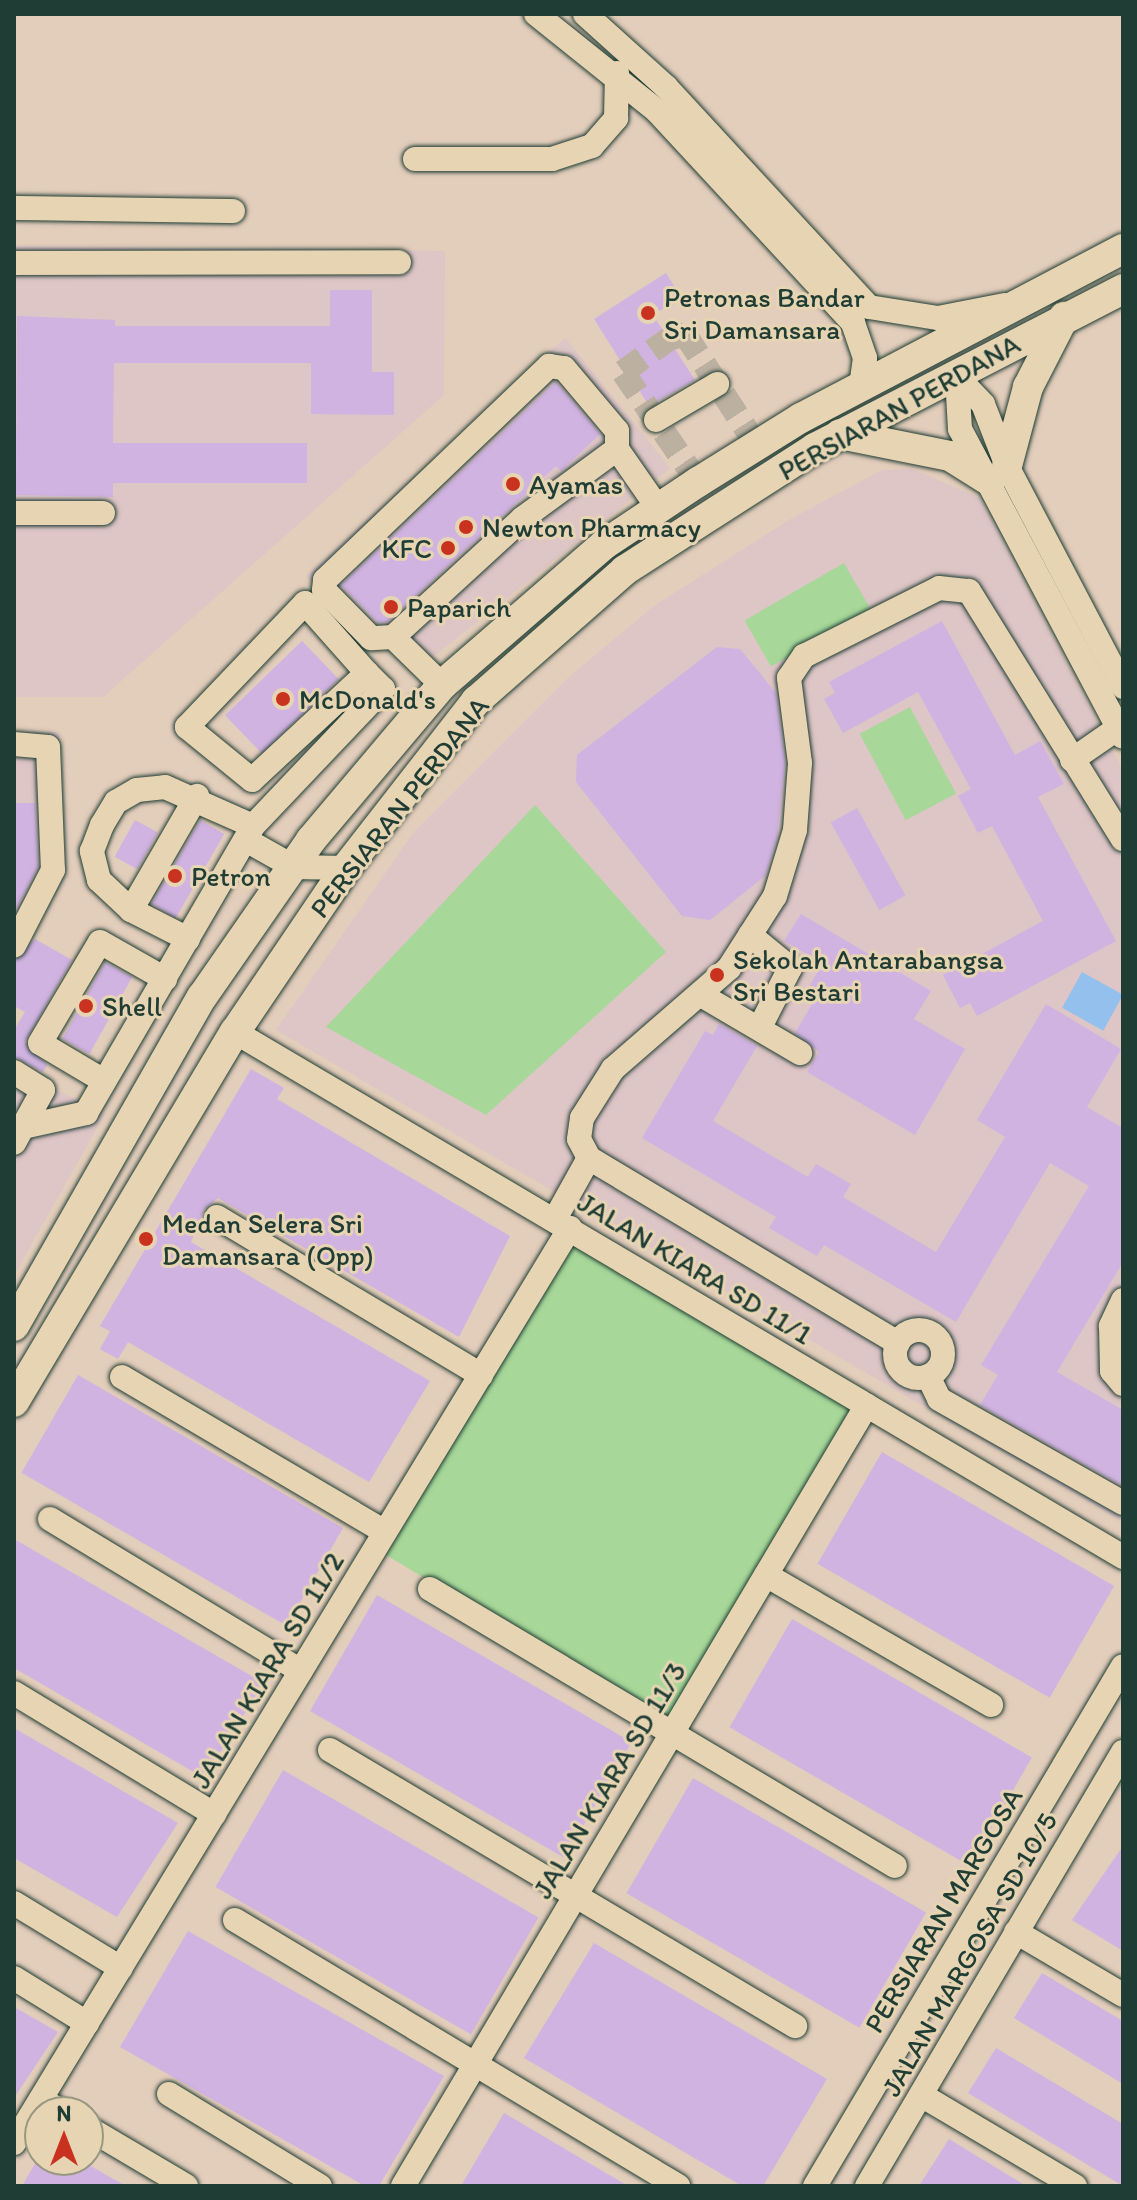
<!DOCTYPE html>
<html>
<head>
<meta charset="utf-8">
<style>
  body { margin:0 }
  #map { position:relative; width:1137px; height:2200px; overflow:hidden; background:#e3cdbb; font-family:Itim,sans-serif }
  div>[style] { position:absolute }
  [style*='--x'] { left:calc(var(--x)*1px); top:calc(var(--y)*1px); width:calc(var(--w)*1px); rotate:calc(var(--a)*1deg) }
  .built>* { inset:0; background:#dec5c6 }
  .green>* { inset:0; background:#a7d899; transform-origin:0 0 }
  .water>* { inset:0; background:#94c0ed; transform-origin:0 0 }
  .building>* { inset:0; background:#d1b3e1; transform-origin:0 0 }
  .minor-tunnel>* { height:24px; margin-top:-12px; transform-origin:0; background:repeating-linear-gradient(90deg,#bcb0a0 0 24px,transparent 0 36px) }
  .roads { filter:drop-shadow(0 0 2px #1f3d34) drop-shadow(0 0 2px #1f3d34) }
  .minor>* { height:24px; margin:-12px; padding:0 12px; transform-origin:12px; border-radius:12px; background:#e7d4b2 }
  .minor>.ring { margin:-12px; padding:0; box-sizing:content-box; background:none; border:24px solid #e7d4b2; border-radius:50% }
  .major>* { height:30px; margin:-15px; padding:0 15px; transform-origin:15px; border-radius:15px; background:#e7d4b2 }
  .dots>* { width:22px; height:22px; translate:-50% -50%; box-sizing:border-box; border:4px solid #e7d4b2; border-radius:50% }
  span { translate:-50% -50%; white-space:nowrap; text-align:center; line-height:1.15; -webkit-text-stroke:6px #e7d4b2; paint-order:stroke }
  .poi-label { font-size:28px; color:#1f3d34 }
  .left { translate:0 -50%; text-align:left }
  .right { translate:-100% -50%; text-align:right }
  .street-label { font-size:28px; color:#1f3d34 }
  .frame { position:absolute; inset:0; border:16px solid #1f3d34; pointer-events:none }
  .north { position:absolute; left:24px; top:2096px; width:80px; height:80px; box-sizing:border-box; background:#e7d4b2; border:2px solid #979880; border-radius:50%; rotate:0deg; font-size:22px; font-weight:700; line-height:32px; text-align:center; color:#1f3d34 }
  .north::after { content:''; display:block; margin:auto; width:28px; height:36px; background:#c8321e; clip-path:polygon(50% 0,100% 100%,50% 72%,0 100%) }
</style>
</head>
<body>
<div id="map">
  <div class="built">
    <i style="clip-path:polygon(14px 246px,445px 251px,444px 395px,103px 697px,14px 697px)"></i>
    <i style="clip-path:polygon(565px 338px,670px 468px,419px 668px,306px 576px)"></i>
    <i style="clip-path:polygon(912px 469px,980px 498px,1123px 771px,1123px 1522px,276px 1030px,414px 832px,570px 676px,654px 606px,789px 520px,882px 470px)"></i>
    <i style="clip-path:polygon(14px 732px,60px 732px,47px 881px,14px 941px)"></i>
    <i style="clip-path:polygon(14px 1069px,105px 1114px,14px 1275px)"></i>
  </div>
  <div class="green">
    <i style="left:844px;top:563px;width:53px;height:115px;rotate:60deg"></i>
    <i style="left:910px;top:707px;width:98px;height:57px;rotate:62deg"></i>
    <i style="clip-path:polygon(535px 805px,666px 952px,486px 1115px,326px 1027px)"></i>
    <i style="left:571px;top:1238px;width:334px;height:367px;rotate:31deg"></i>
  </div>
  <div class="water">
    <i style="left:1082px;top:972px;width:47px;height:41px;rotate:29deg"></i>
  </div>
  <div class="building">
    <i style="clip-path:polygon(666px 273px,681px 297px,653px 315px,695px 380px,649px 406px,594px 319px)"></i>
    <i style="clip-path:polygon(330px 290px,372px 290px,372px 372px,394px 372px,394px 415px,311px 414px,311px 363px,114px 363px,113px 443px,307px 443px,307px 483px,113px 483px,113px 497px,16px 495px,17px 316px,115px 320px,115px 326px,330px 326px)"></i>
    <i style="clip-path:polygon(556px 382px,600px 434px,561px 471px,556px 466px,387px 622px,379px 623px,341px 585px)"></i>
    <i style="clip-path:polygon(942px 621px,1015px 755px,1040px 741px,1064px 784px,1038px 797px,1116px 941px,977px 1016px,970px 1003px,960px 1008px,943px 975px,1043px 921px,992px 826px,978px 833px,958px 796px,971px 789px,918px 692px,843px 733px,824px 699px,835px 693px,829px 682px)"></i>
    <i style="left:302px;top:641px;width:53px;height:107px;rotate:46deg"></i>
    <i style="clip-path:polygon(717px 647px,740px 649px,776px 693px,785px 763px,777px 837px,765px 876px,710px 920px,682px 916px,576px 782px,577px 755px)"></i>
    <i style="clip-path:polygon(14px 803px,35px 803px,38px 867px,14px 913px)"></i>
    <i style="left:857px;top:808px;width:100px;height:30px;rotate:61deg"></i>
    <i style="left:135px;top:820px;width:26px;height:42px;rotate:29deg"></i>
    <i style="left:200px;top:820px;width:28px;height:97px;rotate:30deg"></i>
    <i style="clip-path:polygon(801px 914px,931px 991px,914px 1019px,965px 1049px,915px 1135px,807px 1072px,819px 1052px,795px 1033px,815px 999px,805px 993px,823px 963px,784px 941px)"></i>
    <i style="clip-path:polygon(35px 939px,72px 960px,25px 1042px,47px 1065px,43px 1072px,14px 1057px,14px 1030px,25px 1012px,14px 1006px,14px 961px)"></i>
    <i style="left:105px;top:962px;width:31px;height:88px;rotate:29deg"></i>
    <i style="clip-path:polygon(1046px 1004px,1121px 1049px,1087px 1107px,1123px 1128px,1123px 1262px,1057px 1372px,1123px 1410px,1123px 1486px,980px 1405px,998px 1375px,981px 1365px,1089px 1186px,1050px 1163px,956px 1322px,824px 1245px,817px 1256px,769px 1228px,776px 1217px,642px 1138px,705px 1031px,713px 1035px,719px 1024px,757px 1046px,713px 1121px,808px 1177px,816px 1164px,851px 1184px,843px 1197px,936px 1252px,1005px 1137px,977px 1120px)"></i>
    <i style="clip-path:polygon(251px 1069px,284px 1088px,277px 1099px,510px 1236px,459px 1337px,218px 1198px,204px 1210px,191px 1242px,430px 1381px,369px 1482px,128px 1342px,118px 1359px,100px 1349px,110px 1331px,100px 1326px)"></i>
    <i style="left:78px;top:1375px;width:306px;height:113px;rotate:30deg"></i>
    <i style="left:882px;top:1452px;width:268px;height:129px;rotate:30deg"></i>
    <i style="clip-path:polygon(14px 1539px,264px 1683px,204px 1778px,14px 1668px)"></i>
    <i style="left:377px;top:1595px;width:294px;height:134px;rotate:30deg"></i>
    <i style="left:792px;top:1619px;width:277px;height:125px;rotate:30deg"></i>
    <i style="clip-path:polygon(14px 1728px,178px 1823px,117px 1917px,14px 1858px)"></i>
    <i style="left:283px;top:1770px;width:295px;height:135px;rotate:30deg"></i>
    <i style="left:693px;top:1778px;width:269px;height:133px;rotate:30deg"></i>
    <i style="clip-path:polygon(1123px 1846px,1123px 1951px,1072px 1920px)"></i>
    <i style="clip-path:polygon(188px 1931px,444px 2076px,379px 2186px,365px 2186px,120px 2047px)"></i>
    <i style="clip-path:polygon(594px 1943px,827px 2079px,763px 2186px,742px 2186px,524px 2058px)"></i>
    <i style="clip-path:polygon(1042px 1973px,1123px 2021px,1123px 2084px,1014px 2018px)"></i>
    <i style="clip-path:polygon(14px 2007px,58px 2032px,14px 2098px)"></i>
    <i style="clip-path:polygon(996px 2048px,1123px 2124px,1123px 2186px,968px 2093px)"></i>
    <i style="clip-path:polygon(504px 2113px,628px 2186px,461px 2186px)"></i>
    <i style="clip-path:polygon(949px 2139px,1026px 2186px,919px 2186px)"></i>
    <i style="clip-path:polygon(37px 2160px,80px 2160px,126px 2186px,22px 2186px)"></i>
  </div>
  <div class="minor-tunnel">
    <i style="--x:698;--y:482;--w:133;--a:-124.3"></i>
    <i style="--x:623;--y:372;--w:57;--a:-35.7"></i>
    <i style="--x:669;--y:339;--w:17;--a:-17"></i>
    <i style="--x:685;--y:334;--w:133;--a:57.3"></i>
  </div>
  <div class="roads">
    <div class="minor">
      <i style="--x:536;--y:14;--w:155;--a:38.7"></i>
      <i style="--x:657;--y:111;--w:289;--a:47.2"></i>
      <i style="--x:853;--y:323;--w:37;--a:71"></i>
      <i style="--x:865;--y:358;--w:28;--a:98"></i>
      <i style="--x:585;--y:14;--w:109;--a:42"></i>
      <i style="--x:666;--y:87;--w:299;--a:47.3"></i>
      <i style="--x:869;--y:307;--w:70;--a:9.1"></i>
      <i style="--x:938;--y:318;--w:68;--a:-11"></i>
      <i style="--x:415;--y:159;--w:137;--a:0"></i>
      <i style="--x:552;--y:159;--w:42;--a:-18"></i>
      <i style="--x:592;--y:146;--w:37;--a:-49"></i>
      <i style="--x:616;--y:118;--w:45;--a:-88.7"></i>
      <i style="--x:14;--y:208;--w:219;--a:0.8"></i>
      <i style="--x:14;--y:263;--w:385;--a:-0.1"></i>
      <i style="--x:656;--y:420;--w:71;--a:-30.5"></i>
      <i style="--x:617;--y:449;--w:117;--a:143.7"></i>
      <i style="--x:523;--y:518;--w:176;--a:137.5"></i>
      <i style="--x:393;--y:637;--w:22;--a:177"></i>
      <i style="--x:371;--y:638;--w:67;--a:-134.4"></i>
      <i style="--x:324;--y:590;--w:10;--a:-84"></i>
      <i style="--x:325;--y:580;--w:310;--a:-43.7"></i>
      <i style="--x:549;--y:366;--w:15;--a:8"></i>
      <i style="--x:564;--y:368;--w:82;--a:49.9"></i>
      <i style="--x:617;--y:431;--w:18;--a:90"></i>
      <i style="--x:617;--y:449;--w:72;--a:55.2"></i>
      <i style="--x:14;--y:513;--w:89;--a:0"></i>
      <i style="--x:305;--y:603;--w:94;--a:48.5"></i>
      <i style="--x:367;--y:673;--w:157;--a:137.1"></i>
      <i style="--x:252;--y:780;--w:84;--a:-140.8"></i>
      <i style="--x:187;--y:727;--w:171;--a:-46.4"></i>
      <i style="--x:393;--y:637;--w:69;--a:44.4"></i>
      <i style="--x:1123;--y:687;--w:250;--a:-117.7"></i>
      <i style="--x:1007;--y:466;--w:66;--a:-111.2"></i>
      <i style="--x:983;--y:404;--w:37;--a:-134"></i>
      <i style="--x:957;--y:377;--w:52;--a:86.7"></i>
      <i style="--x:960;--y:429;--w:348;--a:62.1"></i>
      <i style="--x:14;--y:744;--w:34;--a:5"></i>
      <i style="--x:48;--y:747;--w:123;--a:87.7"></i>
      <i style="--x:53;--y:870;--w:85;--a:117.2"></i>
      <i style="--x:1072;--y:760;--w:56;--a:-34.8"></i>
      <i style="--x:246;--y:840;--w:55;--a:29.4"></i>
      <i style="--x:294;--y:867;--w:52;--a:1.1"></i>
      <i style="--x:131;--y:910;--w:132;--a:-59.9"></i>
      <i style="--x:750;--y:935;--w:52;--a:39.5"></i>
      <i style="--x:790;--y:968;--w:68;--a:116.9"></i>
      <i style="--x:188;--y:939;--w:64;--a:-153"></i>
      <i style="--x:131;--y:910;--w:44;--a:-136.8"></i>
      <i style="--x:99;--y:880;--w:30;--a:-104"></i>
      <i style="--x:92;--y:851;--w:28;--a:-69"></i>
      <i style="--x:102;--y:825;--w:27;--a:-59"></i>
      <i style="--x:116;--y:802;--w:24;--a:-30"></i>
      <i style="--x:137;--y:790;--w:28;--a:-6"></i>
      <i style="--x:165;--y:787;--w:96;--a:23.9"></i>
      <i style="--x:701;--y:995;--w:115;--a:30.4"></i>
      <i style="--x:235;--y:1032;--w:1032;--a:30.59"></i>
      <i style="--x:14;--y:1072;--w:34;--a:32"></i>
      <i style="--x:43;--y:1090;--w:60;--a:118.7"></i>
      <i style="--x:104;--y:1081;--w:74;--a:-149.3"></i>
      <i style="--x:40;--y:1043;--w:117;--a:-59.3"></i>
      <i style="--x:100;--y:942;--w:75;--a:29.6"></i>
      <i style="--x:23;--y:1127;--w:65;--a:-12.5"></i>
      <i style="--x:86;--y:1113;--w:332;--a:-59.8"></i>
      <i style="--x:253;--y:826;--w:189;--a:-46.5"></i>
      <i style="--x:383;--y:689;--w:23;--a:-135"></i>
      <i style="--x:217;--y:1217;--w:308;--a:30.9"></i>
      <i style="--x:555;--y:1219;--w:70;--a:-60.9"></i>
      <i style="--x:1123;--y:1300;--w:29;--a:115"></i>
      <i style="--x:1111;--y:1326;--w:45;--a:88.7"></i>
      <i style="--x:1112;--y:1371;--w:17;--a:50"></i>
      <i class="ring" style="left:895px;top:1330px;width:24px;height:24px"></i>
      <i style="--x:898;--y:1343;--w:360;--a:-149.1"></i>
      <i style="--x:589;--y:1158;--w:21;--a:-118"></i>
      <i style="--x:579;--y:1139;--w:21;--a:-82"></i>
      <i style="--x:582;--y:1118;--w:58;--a:-57.7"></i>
      <i style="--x:613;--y:1069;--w:154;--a:-41"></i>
      <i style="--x:729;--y:968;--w:85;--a:-57.4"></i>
      <i style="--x:775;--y:896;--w:69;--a:-73.1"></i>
      <i style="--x:795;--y:830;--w:67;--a:-85.7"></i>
      <i style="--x:800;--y:763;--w:86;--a:-97.4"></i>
      <i style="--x:789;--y:678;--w:27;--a:-56"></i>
      <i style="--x:804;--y:656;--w:151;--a:-26.7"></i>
      <i style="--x:939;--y:588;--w:30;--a:6"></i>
      <i style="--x:969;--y:591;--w:292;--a:58.2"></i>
      <i style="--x:928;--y:1376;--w:25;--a:64"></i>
      <i style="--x:939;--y:1399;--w:211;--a:29.5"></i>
      <i style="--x:122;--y:1377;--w:305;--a:30.5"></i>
      <i style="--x:50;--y:1519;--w:293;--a:31.2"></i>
      <i style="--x:766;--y:1575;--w:260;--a:30"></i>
      <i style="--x:430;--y:1589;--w:541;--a:30.78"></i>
      <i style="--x:14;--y:1693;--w:234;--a:31.2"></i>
      <i style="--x:330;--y:1750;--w:541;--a:30.69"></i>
      <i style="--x:14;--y:1903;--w:125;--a:31.3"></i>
      <i style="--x:235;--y:1920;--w:517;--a:30.98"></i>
      <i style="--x:1016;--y:1932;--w:124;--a:30.5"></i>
      <i style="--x:14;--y:1978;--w:86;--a:31.7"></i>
      <i style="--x:169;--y:2094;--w:177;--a:31.4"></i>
      <i style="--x:921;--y:2095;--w:179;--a:30.6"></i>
      <i style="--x:41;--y:2099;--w:25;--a:32"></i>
      <i style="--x:88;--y:2128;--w:114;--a:30.6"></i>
      <i style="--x:14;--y:2143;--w:1071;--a:-58.72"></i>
      <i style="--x:403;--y:2186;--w:908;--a:-59.29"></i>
      <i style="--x:815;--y:2186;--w:604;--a:-59.36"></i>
      <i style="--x:867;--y:2186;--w:504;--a:-59.47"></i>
    </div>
    <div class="major">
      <i style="--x:840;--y:434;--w:112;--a:11.3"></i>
      <i style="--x:950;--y:456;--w:47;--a:32"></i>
      <i style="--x:1007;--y:466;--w:82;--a:-75.1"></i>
      <i style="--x:1028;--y:387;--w:79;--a:-62.8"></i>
      <i style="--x:14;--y:1326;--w:379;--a:-60.3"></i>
      <i style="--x:202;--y:997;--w:191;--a:-55.2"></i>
      <i style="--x:311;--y:840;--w:203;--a:-49.8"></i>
      <i style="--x:442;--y:685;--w:216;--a:-40.9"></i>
      <i style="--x:605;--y:544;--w:112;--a:-33.7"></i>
      <i style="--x:698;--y:482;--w:121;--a:-31.9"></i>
      <i style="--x:801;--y:418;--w:364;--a:-27.7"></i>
      <i style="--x:14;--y:1402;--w:431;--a:-59.2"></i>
      <i style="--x:235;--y:1032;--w:198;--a:-55.9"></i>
      <i style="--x:346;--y:868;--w:212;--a:-52.1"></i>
      <i style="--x:476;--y:701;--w:198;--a:-41.3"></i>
      <i style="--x:625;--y:570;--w:226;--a:-32.7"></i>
      <i style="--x:815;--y:448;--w:347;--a:-27.3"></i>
    </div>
  </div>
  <div class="dots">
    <i style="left:648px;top:313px;background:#c8321e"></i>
    <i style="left:513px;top:484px;background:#c8321e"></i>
    <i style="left:466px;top:527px;background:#c8321e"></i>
    <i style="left:448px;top:548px;background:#c8321e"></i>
    <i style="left:391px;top:607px;background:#c8321e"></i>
    <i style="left:283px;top:699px;background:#c8321e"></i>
    <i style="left:175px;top:876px;background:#c8321e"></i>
    <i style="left:717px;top:975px;background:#c8321e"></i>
    <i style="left:86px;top:1006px;background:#c8321e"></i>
    <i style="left:146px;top:1239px;background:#c8321e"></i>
  </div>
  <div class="poi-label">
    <span class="left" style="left:664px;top:313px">Petronas Bandar<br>Sri Damansara</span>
    <span class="left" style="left:529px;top:484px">Ayamas</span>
    <span class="left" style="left:482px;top:527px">Newton Pharmacy</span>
    <span class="right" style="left:432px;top:548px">KFC</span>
    <span class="left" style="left:407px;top:607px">Paparich</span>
    <span class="left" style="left:299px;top:699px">McDonald's</span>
    <span class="left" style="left:191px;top:876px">Petron</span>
    <span class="left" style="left:733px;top:975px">Sekolah Antarabangsa<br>Sri Bestari</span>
    <span class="left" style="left:102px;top:1006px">Shell</span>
    <span class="left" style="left:162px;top:1239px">Medan Selera Sri<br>Damansara (Opp)</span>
  </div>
  <div class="street-label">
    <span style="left:899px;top:407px;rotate:-29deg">PERSIARAN PERDANA</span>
    <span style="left:399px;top:807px;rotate:-52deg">PERSIARAN PERDANA</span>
    <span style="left:695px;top:1268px;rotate:31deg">JALAN KIARA SD 11/1</span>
    <span style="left:267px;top:1670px;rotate:-59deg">JALAN KIARA SD 11/2</span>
    <span style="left:609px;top:1780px;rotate:-59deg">JALAN KIARA SD 11/3</span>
    <span style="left:943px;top:1910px;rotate:-59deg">PERSIARAN MARGOSA</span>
    <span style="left:969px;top:1954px;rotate:-60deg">JALAN MARGOSA SD 10/5</span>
  </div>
  <div class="frame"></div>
  <div class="north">N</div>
</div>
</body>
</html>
